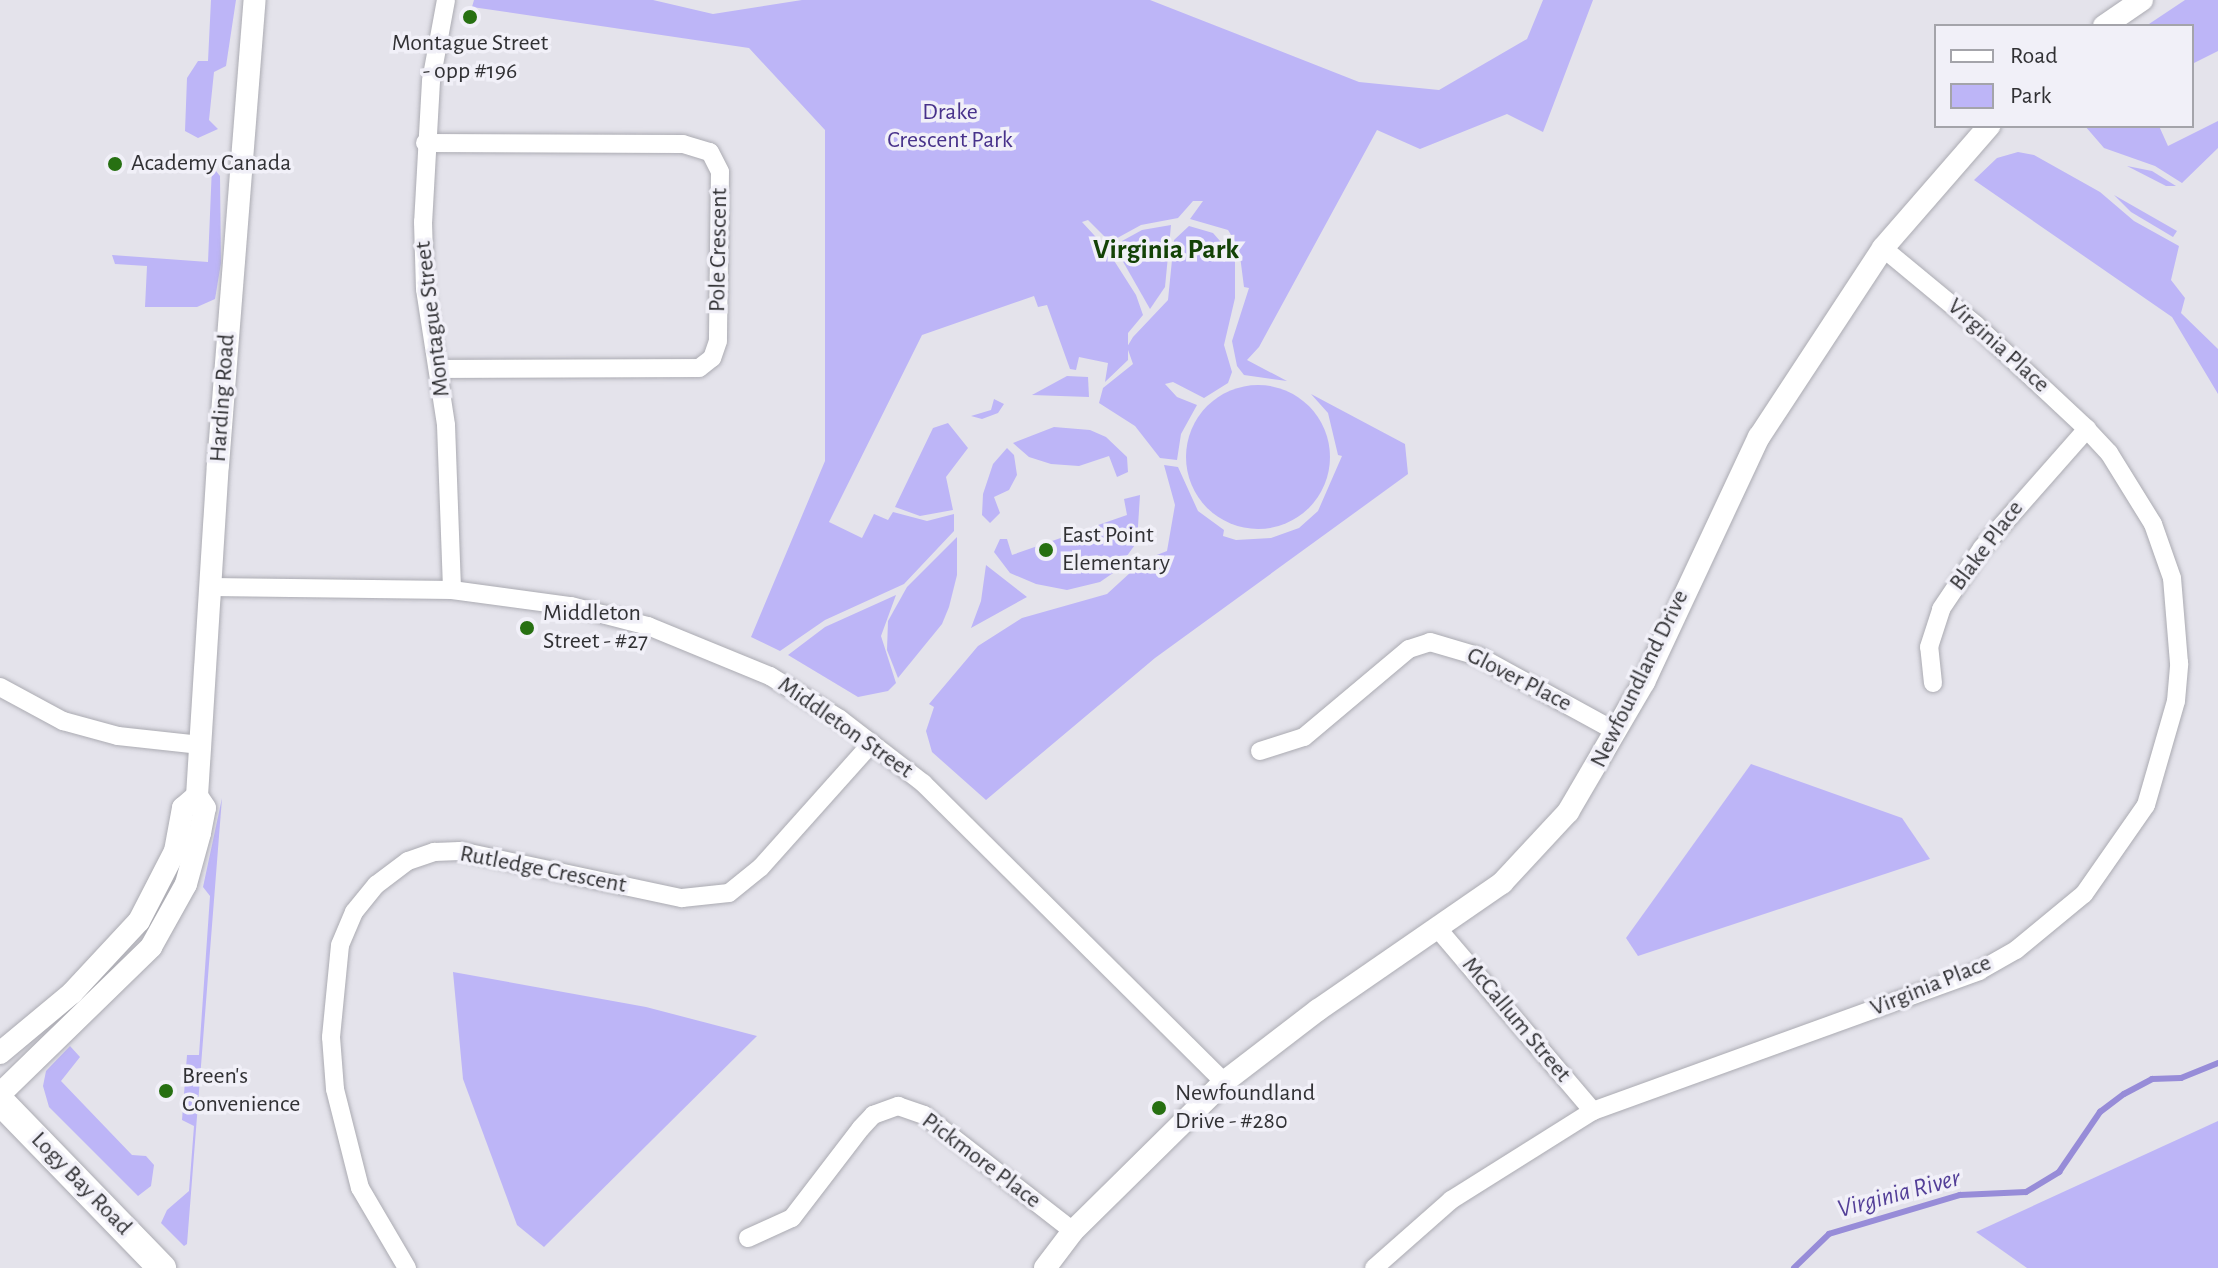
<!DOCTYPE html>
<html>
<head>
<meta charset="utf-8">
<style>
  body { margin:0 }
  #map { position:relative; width:2218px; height:1268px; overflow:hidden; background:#e4e3eb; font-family:"Alegreya Sans",sans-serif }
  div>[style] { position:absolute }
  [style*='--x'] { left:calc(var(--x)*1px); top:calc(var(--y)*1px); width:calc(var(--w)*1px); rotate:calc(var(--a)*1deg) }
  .green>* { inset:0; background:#bdb5f7 }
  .round { border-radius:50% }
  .stream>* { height:6px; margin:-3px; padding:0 3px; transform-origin:3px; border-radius:3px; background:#978cd8 }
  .roads { filter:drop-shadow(0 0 2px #ababb2) drop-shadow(0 0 2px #ababb2) }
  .minor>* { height:18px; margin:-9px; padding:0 9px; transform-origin:9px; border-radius:9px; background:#fff }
  .tertiary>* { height:22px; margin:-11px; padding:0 11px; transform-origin:11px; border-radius:11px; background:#fff }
  .primary>* { height:28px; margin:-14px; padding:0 14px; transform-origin:14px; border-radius:14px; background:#fff }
  .dots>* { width:22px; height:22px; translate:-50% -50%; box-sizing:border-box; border:4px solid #f1f0f8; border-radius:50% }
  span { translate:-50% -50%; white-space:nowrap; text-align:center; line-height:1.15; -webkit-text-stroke:7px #f1f0f8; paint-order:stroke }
  .poi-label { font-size:24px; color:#313134 }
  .left { translate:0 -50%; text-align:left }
  .park-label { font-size:24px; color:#48328b }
  .street-label { font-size:24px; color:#313134 }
  .water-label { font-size:26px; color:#533f98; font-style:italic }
  .quarter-label { font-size:28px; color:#134206; font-weight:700 }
  .legend { position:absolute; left:1934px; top:24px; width:260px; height:104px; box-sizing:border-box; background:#f1f0f8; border:2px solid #a4a4aa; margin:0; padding:10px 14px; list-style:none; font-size:24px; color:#313134 }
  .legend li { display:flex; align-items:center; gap:16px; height:40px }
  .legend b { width:40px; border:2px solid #a4a4aa }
</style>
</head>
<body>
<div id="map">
  <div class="green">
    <i style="clip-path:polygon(211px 0,236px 0,226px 66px,214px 72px,209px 120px,218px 129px,198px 138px,185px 131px,187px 78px,198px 61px,208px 61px)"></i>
    <i style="clip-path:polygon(474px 0,653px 0,713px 14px,802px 0,1150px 0,1359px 82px,1439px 90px,1527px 39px,1543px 0,1593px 0,1543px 132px,1507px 114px,1420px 149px,1377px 130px,1259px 347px,1247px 360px,1287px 381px,1244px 375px,1237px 366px,1232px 341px,1249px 288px,1244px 287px,1239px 248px,1228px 230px,1190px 219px,1203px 201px,1193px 201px,1178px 218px,1141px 225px,1110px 242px,1088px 220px,1082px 222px,1106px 248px,1136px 295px,1143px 315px,1128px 333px,1128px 360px,1105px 382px,1108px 363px,1079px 357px,1076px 370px,1070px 369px,1047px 305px,1038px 307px,1034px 296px,922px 335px,829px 522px,862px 538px,874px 514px,888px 520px,893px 512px,927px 521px,954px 514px,954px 531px,904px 584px,825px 620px,780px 651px,751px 637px,825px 461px,825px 130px,749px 48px,472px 7px)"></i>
    <i style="clip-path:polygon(2185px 0,2218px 0,2218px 51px,2192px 64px,2192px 26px,2146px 26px)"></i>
    <i style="clip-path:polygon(2218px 121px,2218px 148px,2182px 183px,2155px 166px,2104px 148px,2085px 126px,2159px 126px,2168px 146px)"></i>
    <i style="clip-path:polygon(2018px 152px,2034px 155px,2100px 192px,2134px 221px,2179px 246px,2171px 280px,2185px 298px,2181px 313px,2218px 349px,2218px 394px,2172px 317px,1974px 180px,1997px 158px)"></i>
    <i style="clip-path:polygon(212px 166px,220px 176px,221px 263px,215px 299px,197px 307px,145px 307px,147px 266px,115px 264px,112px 255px,208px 262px)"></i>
    <i style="clip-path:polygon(2127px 166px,2152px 171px,2176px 186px,2166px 186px)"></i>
    <i style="clip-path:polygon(2114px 195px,2177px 231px,2173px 237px,2131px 212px)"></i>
    <i style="clip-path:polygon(1171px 225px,1165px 287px,1150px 309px,1117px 251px,1122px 241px,1142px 230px)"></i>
    <i style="clip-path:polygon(1189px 226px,1213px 233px,1235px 258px,1235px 298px,1224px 345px,1232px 372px,1228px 383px,1204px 398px,1173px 382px,1165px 384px,1177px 397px,1197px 405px,1181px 434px,1177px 460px,1160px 458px,1135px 426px,1099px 403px,1103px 388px,1133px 364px,1127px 347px,1133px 337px,1168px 300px,1174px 240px)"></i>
    <i style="clip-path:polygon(1067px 376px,1088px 377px,1089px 397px,1032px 395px)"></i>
    <i class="round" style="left:1186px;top:385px;width:144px;height:144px"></i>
    <i style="clip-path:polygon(1311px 394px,1405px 444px,1408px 474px,1155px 658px,986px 800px,932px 752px,926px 731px,934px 707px,929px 704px,978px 646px,1022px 618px,1107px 594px,1144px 560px,1167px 551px,1175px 505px,1164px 465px,1178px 467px,1198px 511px,1224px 530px,1223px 536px,1236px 540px,1271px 538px,1299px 528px,1318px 511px,1342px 456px,1338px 455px,1328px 413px)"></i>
    <i style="clip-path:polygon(994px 399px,1004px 404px,998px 413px,982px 419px,971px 416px,991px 410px)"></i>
    <i style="clip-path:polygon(948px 423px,968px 448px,946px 477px,953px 510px,920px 516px,895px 507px,933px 428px)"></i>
    <i style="clip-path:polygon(1054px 427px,1090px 430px,1106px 437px,1127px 457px,1128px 472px,1117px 477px,1109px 456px,1079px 466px,1051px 464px,1029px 457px,1013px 443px)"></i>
    <i style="clip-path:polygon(1007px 448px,1014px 455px,1017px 475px,1009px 490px,994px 497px,1000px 513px,990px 523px,982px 515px,983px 494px,993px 464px)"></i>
    <i style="clip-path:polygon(1140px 495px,1137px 542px,1116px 571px,1100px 582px,1067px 590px,1036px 584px,1010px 573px,994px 552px,1000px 539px,1007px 539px,1012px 555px,1127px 515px,1124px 499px)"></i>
    <i style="clip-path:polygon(957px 537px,957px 575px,949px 607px,942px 624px,898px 678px,887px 650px,888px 621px,907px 587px)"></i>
    <i style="clip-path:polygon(986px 565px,1027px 597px,971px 628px,981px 601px)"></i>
    <i style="clip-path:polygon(896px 595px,881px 636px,896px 683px,888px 691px,858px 697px,788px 655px,825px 627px)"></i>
    <i style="clip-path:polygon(1751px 764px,1902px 818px,1930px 859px,1638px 956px,1626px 938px)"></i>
    <i style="clip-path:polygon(222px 798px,187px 1244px,184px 1246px,161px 1223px,167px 1210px,189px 1191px,194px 1126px,182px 1120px,187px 1055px,199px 1055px,210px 896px,203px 887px)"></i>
    <i style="clip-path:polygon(453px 972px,646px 1007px,757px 1036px,544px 1247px,517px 1225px,463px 1079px)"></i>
    <i style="clip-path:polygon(70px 1046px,80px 1057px,61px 1081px,132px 1155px,146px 1156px,154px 1165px,151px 1186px,138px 1196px,49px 1107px,43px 1086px,46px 1071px)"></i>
    <i style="clip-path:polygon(2218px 1121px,2218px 1268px,2027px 1268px,1976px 1232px)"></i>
  </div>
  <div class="stream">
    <i style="--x:1794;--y:1268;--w:49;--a:-44.2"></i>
    <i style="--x:1829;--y:1234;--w:137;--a:-16.6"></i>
    <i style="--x:1960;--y:1195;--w:66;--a:-2.6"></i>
    <i style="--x:2026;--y:1192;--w:39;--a:-31"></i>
    <i style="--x:2059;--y:1172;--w:73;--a:-55.7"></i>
    <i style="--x:2100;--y:1112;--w:30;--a:-37"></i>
    <i style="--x:2124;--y:1094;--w:32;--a:-28"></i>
    <i style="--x:2152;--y:1079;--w:29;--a:-2"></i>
    <i style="--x:2181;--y:1078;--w:40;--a:-22"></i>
  </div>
  <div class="roads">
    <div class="minor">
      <i style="--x:446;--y:0;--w:82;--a:100.5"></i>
      <i style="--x:431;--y:81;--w:141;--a:93.2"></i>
      <i style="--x:423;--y:222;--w:67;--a:88.3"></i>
      <i style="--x:425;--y:289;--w:138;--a:81.2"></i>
      <i style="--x:446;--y:425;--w:165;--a:87.9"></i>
      <i style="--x:425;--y:143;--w:258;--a:0.2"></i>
      <i style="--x:683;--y:144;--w:28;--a:17"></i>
      <i style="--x:710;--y:152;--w:22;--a:63"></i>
      <i style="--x:720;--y:172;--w:169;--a:90.7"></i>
      <i style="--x:718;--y:341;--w:18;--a:109"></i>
      <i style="--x:712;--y:358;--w:16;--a:142"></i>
      <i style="--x:699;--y:368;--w:261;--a:179.8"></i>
      <i style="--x:211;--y:587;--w:241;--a:0.7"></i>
      <i style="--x:452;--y:590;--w:120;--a:7.7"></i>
      <i style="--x:571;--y:606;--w:80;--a:14.6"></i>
      <i style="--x:648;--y:626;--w:132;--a:22.3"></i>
      <i style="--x:770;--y:676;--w:82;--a:31.6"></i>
      <i style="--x:840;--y:719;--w:105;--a:37.6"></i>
      <i style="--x:923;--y:783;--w:424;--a:44.8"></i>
      <i style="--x:1933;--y:683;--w:36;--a:-96"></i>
      <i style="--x:1929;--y:647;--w:40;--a:-72"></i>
      <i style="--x:1941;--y:609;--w:73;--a:-56.1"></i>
      <i style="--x:1982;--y:548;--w:159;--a:-48.6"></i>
      <i style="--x:0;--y:687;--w:72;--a:28.4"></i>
      <i style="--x:63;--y:721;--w:57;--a:15.3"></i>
      <i style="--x:118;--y:736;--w:83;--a:6.2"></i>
      <i style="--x:1260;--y:751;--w:46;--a:-17.7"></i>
      <i style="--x:1304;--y:737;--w:137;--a:-40"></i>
      <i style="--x:1409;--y:649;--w:22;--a:-18"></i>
      <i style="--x:1430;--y:642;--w:50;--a:16.3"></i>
      <i style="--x:1478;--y:656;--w:158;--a:28.7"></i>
      <i style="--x:1438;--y:929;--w:239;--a:49.6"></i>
      <i style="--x:748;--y:1238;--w:48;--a:-24.4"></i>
      <i style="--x:792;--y:1218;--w:113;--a:-52.5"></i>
      <i style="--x:861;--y:1128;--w:18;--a:-47"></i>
      <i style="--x:873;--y:1115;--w:27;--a:-20"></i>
      <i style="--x:898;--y:1106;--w:28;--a:19"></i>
      <i style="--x:924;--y:1115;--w:189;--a:37.9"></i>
      <i style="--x:407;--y:1268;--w:93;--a:-120.4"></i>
      <i style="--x:360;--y:1188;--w:102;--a:-104.2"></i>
      <i style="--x:335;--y:1089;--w:52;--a:-94.4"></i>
      <i style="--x:331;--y:1037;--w:92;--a:-84.4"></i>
      <i style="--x:340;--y:945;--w:36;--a:-67"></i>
      <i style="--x:354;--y:912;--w:35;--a:-51"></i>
      <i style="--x:376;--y:885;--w:40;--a:-37"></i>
      <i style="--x:408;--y:861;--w:28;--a:-19"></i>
      <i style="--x:434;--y:852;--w:26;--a:-2"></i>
      <i style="--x:460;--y:851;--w:227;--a:12"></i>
      <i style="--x:682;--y:898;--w:47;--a:-6.1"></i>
      <i style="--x:729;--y:893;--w:41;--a:-39.1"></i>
      <i style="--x:761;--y:867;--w:166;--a:-48.2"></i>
      <i style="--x:1374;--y:1268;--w:103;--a:-41.4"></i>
      <i style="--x:1451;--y:1200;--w:168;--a:-32.1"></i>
      <i style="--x:1593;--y:1111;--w:411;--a:-19.9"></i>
      <i style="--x:1979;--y:971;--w:43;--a:-29.6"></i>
      <i style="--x:2016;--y:950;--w:88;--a:-39.5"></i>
      <i style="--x:2084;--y:894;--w:108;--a:-55.1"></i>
      <i style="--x:2146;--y:805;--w:108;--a:-73.9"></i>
      <i style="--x:2176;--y:701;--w:38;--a:-85"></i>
      <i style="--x:2179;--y:663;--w:85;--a:-94.7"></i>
      <i style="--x:2172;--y:578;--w:57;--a:-109.4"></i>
      <i style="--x:2153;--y:524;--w:84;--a:-121.8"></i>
      <i style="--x:2109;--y:453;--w:33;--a:-133"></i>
      <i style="--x:2087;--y:429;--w:152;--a:-136.9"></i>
      <i style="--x:1976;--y:325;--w:121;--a:-140.4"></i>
    </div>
    <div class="tertiary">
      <i style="--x:2104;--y:26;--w:46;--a:-34.4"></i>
      <i style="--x:0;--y:1053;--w:94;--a:-39.8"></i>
      <i style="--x:72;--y:993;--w:98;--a:-47.1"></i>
      <i style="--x:139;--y:921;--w:79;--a:-62.8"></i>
      <i style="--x:175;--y:851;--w:44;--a:-79.5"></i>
      <i style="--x:183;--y:808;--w:18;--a:-41"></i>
      <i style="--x:0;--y:1094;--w:211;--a:-44.2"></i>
      <i style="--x:151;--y:947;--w:72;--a:-60.9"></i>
      <i style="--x:186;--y:884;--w:53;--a:-74.6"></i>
      <i style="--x:200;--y:833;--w:25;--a:-79"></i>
      <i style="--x:205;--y:808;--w:14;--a:-124"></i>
      <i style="--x:197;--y:796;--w:332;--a:-86.4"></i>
      <i style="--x:218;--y:465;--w:466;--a:-85.5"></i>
      <i style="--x:1045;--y:1268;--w:46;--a:-52.9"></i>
      <i style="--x:1073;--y:1231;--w:212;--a:-44.6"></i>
      <i style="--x:1224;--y:1082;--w:118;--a:-37.5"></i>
      <i style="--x:1318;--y:1010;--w:224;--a:-34.6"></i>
      <i style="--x:1502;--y:883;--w:97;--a:-47.1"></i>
      <i style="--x:1568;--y:812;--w:151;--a:-59.7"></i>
      <i style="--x:1644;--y:682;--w:271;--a:-64.9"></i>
      <i style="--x:1759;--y:437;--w:226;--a:-56.7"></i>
      <i style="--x:1883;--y:248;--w:162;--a:-49"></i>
    </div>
    <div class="primary">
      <i style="--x:0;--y:1101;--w:233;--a:45.9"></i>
    </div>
  </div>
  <div class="dots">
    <i style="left:470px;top:17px;background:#277012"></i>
    <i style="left:115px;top:164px;background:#277012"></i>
    <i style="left:1046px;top:550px;background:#277012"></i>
    <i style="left:527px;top:628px;background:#277012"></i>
    <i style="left:166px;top:1091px;background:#277012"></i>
    <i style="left:1159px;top:1108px;background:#277012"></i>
  </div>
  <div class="poi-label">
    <span style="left:470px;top:58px">Montague Street<br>- opp #196</span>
    <span class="left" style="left:131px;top:164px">Academy Canada</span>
    <span class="left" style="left:1062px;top:550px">East Point<br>Elementary</span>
    <span class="left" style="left:543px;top:628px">Middleton<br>Street - #27</span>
    <span class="left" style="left:182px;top:1091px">Breen's<br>Convenience</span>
    <span class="left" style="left:1175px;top:1108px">Newfoundland<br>Drive - #280</span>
  </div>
  <div class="park-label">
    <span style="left:950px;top:127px">Drake<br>Crescent Park</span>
  </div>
  <div class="street-label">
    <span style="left:719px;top:250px;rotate:-89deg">Pole Crescent</span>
    <span style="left:433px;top:319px;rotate:-97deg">Montague Street</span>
    <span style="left:1998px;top:346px;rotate:42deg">Virginia Place</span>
    <span style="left:223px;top:398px;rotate:-86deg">Harding Road</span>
    <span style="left:1987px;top:546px;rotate:-53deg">Blake Place</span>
    <span style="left:1640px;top:679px;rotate:-64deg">Newfoundland Drive</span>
    <span style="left:1519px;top:680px;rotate:27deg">Glover Place</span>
    <span style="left:845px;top:728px;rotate:35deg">Middleton Street</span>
    <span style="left:543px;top:870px;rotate:11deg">Rutledge Crescent</span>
    <span style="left:1931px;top:986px;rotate:-22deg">Virginia Place</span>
    <span style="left:1516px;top:1020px;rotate:50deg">McCallum Street</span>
    <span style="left:981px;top:1161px;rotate:37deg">Pickmore Place</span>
    <span style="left:81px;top:1184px;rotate:46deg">Logy Bay Road</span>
  </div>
  <div class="water-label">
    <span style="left:1899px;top:1194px;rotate:-15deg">Virginia River</span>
  </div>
  <div class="quarter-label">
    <span style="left:1166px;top:250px">Virginia Park</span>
  </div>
  <ul class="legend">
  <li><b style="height:10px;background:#fff"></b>Road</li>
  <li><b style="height:22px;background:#bdb5f7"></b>Park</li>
  </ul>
</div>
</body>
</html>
